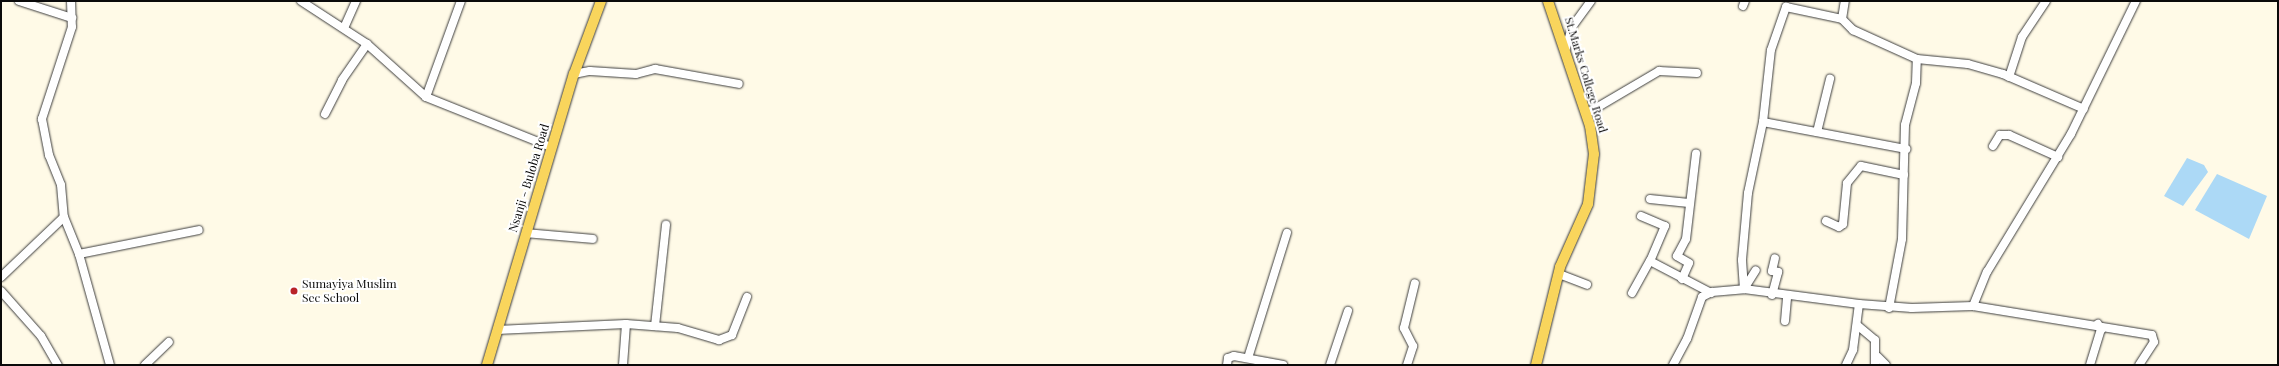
<!DOCTYPE html>
<html>
<head>
<meta charset="utf-8">
<style>
  body { margin:0 }
  #map { position:relative; width:2279px; height:366px; overflow:hidden; background:#fffae7; font-family:"Playfair Display",serif }
  div>[style] { position:absolute }
  [style*='--x'] { left:calc(var(--x)*1px); top:calc(var(--y)*1px); width:calc(var(--w)*1px); rotate:calc(var(--a)*1deg) }
  .water>* { inset:0; background:#acd9f6 }
  .roads { filter:drop-shadow(0 0 1px #3d3d3d) drop-shadow(0 0 1px #3d3d3d) }
  .minor>* { height:8px; margin:-4px; padding:0 4px; transform-origin:4px; border-radius:4px; background:#fff }
  .major>* { height:10px; margin:-5px; padding:0 5px; transform-origin:5px; border-radius:5px; background:#f9d55c }
  .dots>* { width:11px; height:11px; translate:-50% -50%; box-sizing:border-box; border:2px solid #fff; border-radius:50% }
  span { translate:-50% -50%; white-space:nowrap; text-align:center; line-height:1.15; -webkit-text-stroke:4px #fff; paint-order:stroke }
  .street-label { font-size:12px; color:#0a0a0a }
  .poi-label { font-size:12px; color:#0a0a0a }
  .left { translate:0 -50%; text-align:left }
  .frame { position:absolute; inset:0; border:2px solid #0a0a0a; pointer-events:none }
</style>
</head>
<body>
<div id="map">
  <div class="water">
    <i style="clip-path:polygon(2187px 158px,2204px 165px,2208px 172px,2183px 206px,2164px 196px)"></i>
    <i style="clip-path:polygon(2217px 174px,2267px 196px,2249px 239px,2195px 210px)"></i>
  </div>
  <div class="roads">
    <div class="minor">
      <i style="--x:19;--y:1;--w:56;--a:17.8"></i>
      <i style="--x:71;--y:1;--w:26;--a:88"></i>
      <i style="--x:72;--y:27;--w:97;--a:108.1"></i>
      <i style="--x:42;--y:119;--w:37;--a:79"></i>
      <i style="--x:49;--y:155;--w:32;--a:68"></i>
      <i style="--x:61;--y:185;--w:32;--a:85"></i>
      <i style="--x:64;--y:217;--w:40;--a:68"></i>
      <i style="--x:79;--y:254;--w:115;--a:74.4"></i>
      <i style="--x:301;--y:1;--w:79;--a:33.1"></i>
      <i style="--x:367;--y:44;--w:79;--a:41.9"></i>
      <i style="--x:426;--y:97;--w:135;--a:21.8"></i>
      <i style="--x:1743;--y:6;--w:5;--a:-68"></i>
      <i style="--x:1842;--y:19;--w:18;--a:-81"></i>
      <i style="--x:344;--y:28;--w:30;--a:-66"></i>
      <i style="--x:1566;--y:48;--w:22;--a:-74"></i>
      <i style="--x:1572;--y:27;--w:32;--a:-54"></i>
      <i style="--x:574;--y:74;--w:16;--a:-11"></i>
      <i style="--x:590;--y:71;--w:46;--a:3.7"></i>
      <i style="--x:636;--y:74;--w:20;--a:-15"></i>
      <i style="--x:655;--y:69;--w:85;--a:10.1"></i>
      <i style="--x:2009;--y:77;--w:42;--a:-72"></i>
      <i style="--x:2022;--y:37;--w:43;--a:-56.3"></i>
      <i style="--x:426;--y:97;--w:102;--a:-70"></i>
      <i style="--x:325;--y:114;--w:38;--a:-63"></i>
      <i style="--x:342;--y:80;--w:44;--a:-55.2"></i>
      <i style="--x:1586;--y:114;--w:85;--a:-30.5"></i>
      <i style="--x:1659;--y:71;--w:38;--a:3"></i>
      <i style="--x:1763;--y:122;--w:146;--a:10.7"></i>
      <i style="--x:1817;--y:132;--w:55;--a:-76.2"></i>
      <i style="--x:1993;--y:146;--w:13;--a:-58"></i>
      <i style="--x:2000;--y:135;--w:9;--a:0"></i>
      <i style="--x:2009;--y:135;--w:54;--a:24.2"></i>
      <i style="--x:1650;--y:199;--w:39;--a:6"></i>
      <i style="--x:1641;--y:216;--w:26;--a:23"></i>
      <i style="--x:1665;--y:226;--w:38;--a:113"></i>
      <i style="--x:1826;--y:221;--w:14;--a:25"></i>
      <i style="--x:1839;--y:227;--w:5;--a:-37"></i>
      <i style="--x:1843;--y:224;--w:41;--a:-84.4"></i>
      <i style="--x:1847;--y:183;--w:22;--a:-51"></i>
      <i style="--x:1861;--y:166;--w:44;--a:11.8"></i>
      <i style="--x:526;--y:233;--w:67;--a:5.1"></i>
      <i style="--x:79;--y:254;--w:122;--a:-11.3"></i>
      <i style="--x:1559;--y:274;--w:30;--a:21"></i>
      <i style="--x:1;--y:277;--w:87;--a:-43.6"></i>
      <i style="--x:1682;--y:279;--w:17;--a:-66"></i>
      <i style="--x:1689;--y:263;--w:14;--a:-150"></i>
      <i style="--x:1677;--y:256;--w:19;--a:-62"></i>
      <i style="--x:1686;--y:239;--w:86;--a:-83.3"></i>
      <i style="--x:1744;--y:289;--w:29;--a:-94"></i>
      <i style="--x:1742;--y:260;--w:67;--a:-84.9"></i>
      <i style="--x:1748;--y:193;--w:73;--a:-78.1"></i>
      <i style="--x:1763;--y:122;--w:72;--a:-83.7"></i>
      <i style="--x:1771;--y:50;--w:46;--a:-70.8"></i>
      <i style="--x:1786;--y:7;--w:57;--a:12.1"></i>
      <i style="--x:1842;--y:19;--w:16;--a:45"></i>
      <i style="--x:1853;--y:30;--w:70;--a:24.4"></i>
      <i style="--x:1917;--y:59;--w:51;--a:5.6"></i>
      <i style="--x:1968;--y:64;--w:36;--a:16"></i>
      <i style="--x:2003;--y:74;--w:88;--a:23.4"></i>
      <i style="--x:1744;--y:289;--w:22;--a:-58"></i>
      <i style="--x:1;--y:291;--w:60;--a:48.4"></i>
      <i style="--x:41;--y:336;--w:34;--a:60"></i>
      <i style="--x:1632;--y:293;--w:37;--a:-61"></i>
      <i style="--x:1650;--y:261;--w:69;--a:27.7"></i>
      <i style="--x:1772;--y:295;--w:24;--a:-75"></i>
      <i style="--x:1778;--y:272;--w:6;--a:-171"></i>
      <i style="--x:1772;--y:271;--w:13;--a:-77"></i>
      <i style="--x:1973;--y:306;--w:37;--a:-68"></i>
      <i style="--x:1987;--y:272;--w:162;--a:-58.7"></i>
      <i style="--x:2071;--y:134;--w:148;--a:-64"></i>
      <i style="--x:1889;--y:308;--w:70;--a:-79.3"></i>
      <i style="--x:1902;--y:239;--w:114;--a:-88.5"></i>
      <i style="--x:1905;--y:125;--w:43;--a:-75.3"></i>
      <i style="--x:1916;--y:83;--w:24;--a:-88"></i>
      <i style="--x:1785;--y:321;--w:24;--a:-85"></i>
      <i style="--x:1857;--y:325;--w:23;--a:40"></i>
      <i style="--x:1875;--y:340;--w:25;--a:90"></i>
      <i style="--x:655;--y:326;--w:102;--a:-83.8"></i>
      <i style="--x:497;--y:330;--w:129;--a:-2.7"></i>
      <i style="--x:626;--y:324;--w:52;--a:4.4"></i>
      <i style="--x:678;--y:328;--w:43;--a:16.3"></i>
      <i style="--x:719;--y:340;--w:14;--a:-21"></i>
      <i style="--x:732;--y:335;--w:41;--a:-68.5"></i>
      <i style="--x:1878;--y:357;--w:11;--a:45"></i>
      <i style="--x:1248;--y:358;--w:131;--a:-72.7"></i>
      <i style="--x:145;--y:365;--w:33;--a:-44"></i>
      <i style="--x:623;--y:365;--w:41;--a:-85.8"></i>
      <i style="--x:1227;--y:365;--w:7;--a:-82"></i>
      <i style="--x:1228;--y:358;--w:6;--a:-18"></i>
      <i style="--x:1234;--y:356;--w:50;--a:10.4"></i>
      <i style="--x:1330;--y:365;--w:57;--a:-71.6"></i>
      <i style="--x:1407;--y:365;--w:20;--a:-72"></i>
      <i style="--x:1413;--y:346;--w:20;--a:-117"></i>
      <i style="--x:1404;--y:328;--w:46;--a:-76.3"></i>
      <i style="--x:1673;--y:365;--w:30;--a:-62"></i>
      <i style="--x:1687;--y:339;--w:45;--a:-70.3"></i>
      <i style="--x:1702;--y:297;--w:11;--a:-27"></i>
      <i style="--x:1712;--y:292;--w:32;--a:-5"></i>
      <i style="--x:1744;--y:289;--w:116;--a:7.4"></i>
      <i style="--x:1846;--y:365;--w:17;--a:-65"></i>
      <i style="--x:1853;--y:350;--w:46;--a:-82.6"></i>
      <i style="--x:1859;--y:304;--w:53;--a:4.3"></i>
      <i style="--x:1912;--y:308;--w:61;--a:-1.9"></i>
      <i style="--x:1973;--y:306;--w:181;--a:9.2"></i>
      <i style="--x:2152;--y:335;--w:7;--a:74"></i>
      <i style="--x:2154;--y:342;--w:27;--a:123"></i>
      <i style="--x:2090;--y:365;--w:37;--a:-73"></i>
      <i style="--x:2101;--y:330;--w:7;--a:-117"></i>
    </div>
    <div class="major">
      <i style="--x:487;--y:365;--w:304;--a:-73.4"></i>
      <i style="--x:574;--y:74;--w:78;--a:-69.7"></i>
      <i style="--x:1536;--y:365;--w:101;--a:-76.2"></i>
      <i style="--x:1560;--y:267;--w:69;--a:-66"></i>
      <i style="--x:1588;--y:204;--w:50;--a:-83.2"></i>
      <i style="--x:1594;--y:154;--w:28;--a:-98"></i>
      <i style="--x:1590;--y:126;--w:132;--a:-108.6"></i>
    </div>
  </div>
  <div class="dots">
    <i style="left:294px;top:291px;background:#b92328"></i>
  </div>
  <div class="street-label">
    <span style="left:1586px;top:75px;rotate:73deg">St.Marks College Road</span>
    <span style="left:529px;top:178px;rotate:-73deg">Nsanji - Buloba Road</span>
  </div>
  <div class="poi-label">
    <span class="left" style="left:302px;top:291px">Sumayiya Muslim<br>Sec School</span>
  </div>
  <div class="frame"></div>
</div>
</body>
</html>
